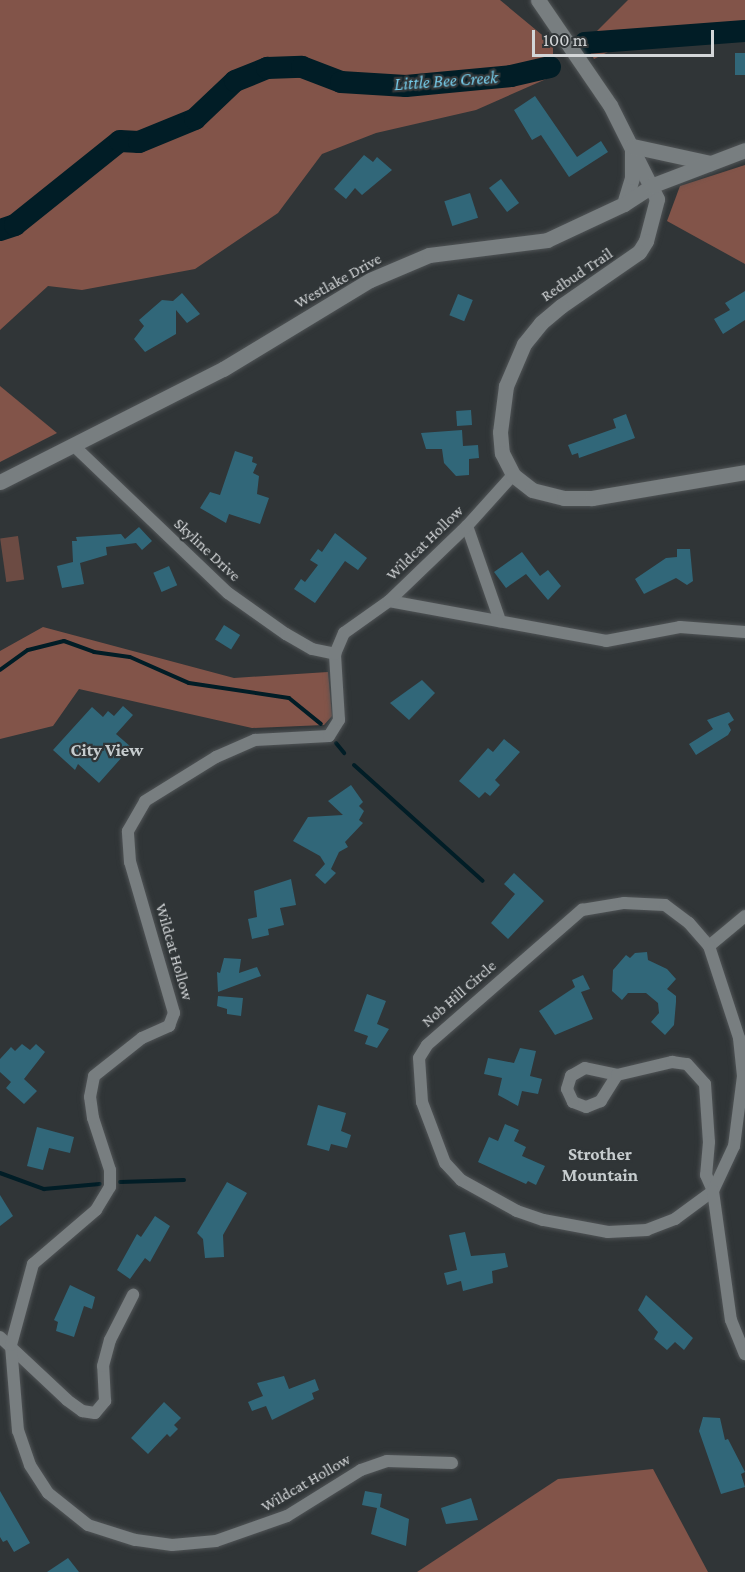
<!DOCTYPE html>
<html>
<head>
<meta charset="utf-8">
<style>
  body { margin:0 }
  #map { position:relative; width:745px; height:1572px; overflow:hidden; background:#303537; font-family:"Crimson Pro",serif }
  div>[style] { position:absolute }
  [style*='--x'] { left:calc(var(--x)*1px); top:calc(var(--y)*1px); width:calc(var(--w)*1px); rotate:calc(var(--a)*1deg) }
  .green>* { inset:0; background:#6c4b43; transform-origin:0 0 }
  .forest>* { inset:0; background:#825449 }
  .stream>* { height:4px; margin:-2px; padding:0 2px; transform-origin:2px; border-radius:2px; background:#011d26 }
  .river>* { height:22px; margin:-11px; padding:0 11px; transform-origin:11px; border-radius:11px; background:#011d26 }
  .building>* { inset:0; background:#316779; transform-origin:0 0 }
  .roads { filter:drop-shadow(0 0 2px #505456) drop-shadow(0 0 2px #505456) }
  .minor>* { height:12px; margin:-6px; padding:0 6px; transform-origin:6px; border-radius:6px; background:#787e80 }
  .tertiary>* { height:15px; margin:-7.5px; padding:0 7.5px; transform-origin:7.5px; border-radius:7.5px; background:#787e80 }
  span { translate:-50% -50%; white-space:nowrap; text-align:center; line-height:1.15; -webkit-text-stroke:4.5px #303537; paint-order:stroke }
  .street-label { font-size:16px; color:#d3d6d8 }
  .water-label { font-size:18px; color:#77cdeb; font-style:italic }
  .neighbourhood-label { font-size:18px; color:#c6ccce; font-weight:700 }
  .scale { position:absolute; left:532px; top:30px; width:182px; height:27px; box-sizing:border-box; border:3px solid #d3d6d8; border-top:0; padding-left:8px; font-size:18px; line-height:21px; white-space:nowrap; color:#d3d6d8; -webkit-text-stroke:4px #303537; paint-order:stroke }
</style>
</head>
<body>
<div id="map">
  <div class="green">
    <i style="left:18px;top:536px;width:44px;height:18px;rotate:82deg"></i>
  </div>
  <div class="forest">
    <i style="clip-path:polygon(0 0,500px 0,553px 44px,553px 76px,476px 110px,376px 133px,322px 154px,278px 213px,195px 269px,82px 290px,48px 286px,0 330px)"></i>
    <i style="clip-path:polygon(628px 0,745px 0,745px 38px,612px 50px,594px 59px,585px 43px)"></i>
    <i style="clip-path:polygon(745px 165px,745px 264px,667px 221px,680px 186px)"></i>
    <i style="clip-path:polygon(0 386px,57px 433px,0 462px)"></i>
    <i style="clip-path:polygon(43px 627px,234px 678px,328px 672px,332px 716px,324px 725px,252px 728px,79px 689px,53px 726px,0 739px,0 651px)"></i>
    <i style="clip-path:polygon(653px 1469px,708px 1572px,417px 1572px,558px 1479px)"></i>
  </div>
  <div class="stream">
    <i style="--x:0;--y:670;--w:34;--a:-36"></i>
    <i style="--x:28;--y:650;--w:37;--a:-14"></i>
    <i style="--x:64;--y:641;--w:32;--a:20"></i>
    <i style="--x:94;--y:652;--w:36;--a:8"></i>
    <i style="--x:130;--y:657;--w:64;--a:23.8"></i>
    <i style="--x:189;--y:683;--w:101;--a:8.5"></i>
    <i style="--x:289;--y:698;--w:41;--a:39.1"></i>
    <i style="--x:336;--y:743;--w:13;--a:51"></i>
    <i style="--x:354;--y:765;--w:173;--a:42"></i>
    <i style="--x:0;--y:1173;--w:47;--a:20"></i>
    <i style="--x:44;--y:1189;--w:56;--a:-5.1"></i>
    <i style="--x:120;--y:1182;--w:64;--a:-1.8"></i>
  </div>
  <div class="river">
    <i style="--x:585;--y:43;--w:160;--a:-4.3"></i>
    <i style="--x:0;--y:230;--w:16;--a:-18"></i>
    <i style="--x:15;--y:225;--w:134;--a:-38.7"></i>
    <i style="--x:120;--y:141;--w:19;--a:3"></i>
    <i style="--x:139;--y:142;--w:61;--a:-22.3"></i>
    <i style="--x:195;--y:119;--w:55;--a:-43.5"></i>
    <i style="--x:235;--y:81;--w:35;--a:-22"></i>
    <i style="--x:267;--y:68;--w:35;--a:-2"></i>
    <i style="--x:302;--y:67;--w:42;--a:21"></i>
    <i style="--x:341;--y:82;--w:65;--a:3.5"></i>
    <i style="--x:406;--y:86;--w:105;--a:-5.4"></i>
    <i style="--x:511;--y:76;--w:40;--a:-13"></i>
  </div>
  <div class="building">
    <i style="left:735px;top:53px;width:10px;height:22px"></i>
    <i style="clip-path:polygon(535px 96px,577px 157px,601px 141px,608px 152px,569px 177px,541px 135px,532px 140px,514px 110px)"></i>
    <i style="clip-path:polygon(364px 155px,373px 162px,377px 157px,392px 170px,362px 195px,355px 188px,346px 199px,334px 189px)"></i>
    <i style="left:501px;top:179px;width:30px;height:15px;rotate:53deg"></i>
    <i style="left:470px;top:193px;width:26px;height:27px;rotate:72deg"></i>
    <i style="clip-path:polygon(745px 291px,745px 320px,723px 334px,714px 319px,730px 310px,725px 303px)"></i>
    <i style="clip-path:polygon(182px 293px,200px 314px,187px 323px,176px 310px,176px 334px,145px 352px,134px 339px,144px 326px,139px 320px,162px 300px,173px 301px)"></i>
    <i style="left:458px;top:294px;width:16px;height:23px;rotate:22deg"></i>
    <i style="left:471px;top:410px;width:15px;height:15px;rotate:86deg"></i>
    <i style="clip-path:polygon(626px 414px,635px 438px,579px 458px,578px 453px,572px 455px,568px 445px,616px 428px,613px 419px)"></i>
    <i style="clip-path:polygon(462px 430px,463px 446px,478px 445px,479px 458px,469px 459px,469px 475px,456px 476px,444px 463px,442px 449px,426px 449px,421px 433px)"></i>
    <i style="clip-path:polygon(235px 451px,253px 457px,252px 462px,257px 464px,253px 473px,259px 476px,257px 494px,269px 498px,260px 524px,229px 514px,226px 523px,200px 508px,210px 492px,220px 495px)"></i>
    <i style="clip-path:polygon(139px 527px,152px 541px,142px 550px,136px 543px,106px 547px,107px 555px,80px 563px,84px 584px,62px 588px,57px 566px,73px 562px,72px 541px,77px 541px,76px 537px,121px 534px,125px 539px)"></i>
    <i style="clip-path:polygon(335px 533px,367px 558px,358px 570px,345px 561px,315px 603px,294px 589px,301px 579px,305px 582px,318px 565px,310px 560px,318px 549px,322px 552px)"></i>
    <i style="clip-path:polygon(677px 549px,690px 549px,693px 581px,687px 585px,676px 578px,644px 594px,635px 579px,666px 558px,677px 557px)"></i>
    <i style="clip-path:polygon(522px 552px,540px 576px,548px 570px,561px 586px,548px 600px,526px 574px,506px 588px,494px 572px)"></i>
    <i style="left:169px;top:566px;width:21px;height:17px;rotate:67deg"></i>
    <i style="left:224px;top:625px;width:19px;height:17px;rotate:32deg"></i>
    <i style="clip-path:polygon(422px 680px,435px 693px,409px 720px,390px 703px)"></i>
    <i style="clip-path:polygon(123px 706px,133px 715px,116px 734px,131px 747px,99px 783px,78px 764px,75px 770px,53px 750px,92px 707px,103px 717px,108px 711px,114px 716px)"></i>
    <i style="clip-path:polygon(729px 712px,734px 720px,728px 724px,731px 730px,728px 735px,696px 755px,689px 744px,713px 729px,707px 720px)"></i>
    <i style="clip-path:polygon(504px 739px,520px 752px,495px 780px,500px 785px,490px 796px,485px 792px,479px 798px,459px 781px,488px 748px,493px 752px)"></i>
    <i style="clip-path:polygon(351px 785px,363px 802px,359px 806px,364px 811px,359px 820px,363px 823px,345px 842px,348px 847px,339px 852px,331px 869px,336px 873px,325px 884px,315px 875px,325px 864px,320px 856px,293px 841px,308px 817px,343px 815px,328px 801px)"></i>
    <i style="clip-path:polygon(514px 873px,544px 901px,508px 939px,491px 923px,515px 894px,504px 884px)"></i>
    <i style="clip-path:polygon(291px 879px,296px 905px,280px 908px,284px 925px,268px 929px,269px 935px,252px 939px,248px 919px,257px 917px,254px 891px)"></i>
    <i style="clip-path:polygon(647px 952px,648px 960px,667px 969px,676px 979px,667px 989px,676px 996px,676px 1002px,674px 1025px,665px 1035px,651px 1022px,659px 1013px,658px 1003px,646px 993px,628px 993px,622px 1000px,612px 991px,613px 970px,626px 955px,630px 958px,635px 953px)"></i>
    <i style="clip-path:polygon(224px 958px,241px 959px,239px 973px,257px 967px,261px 976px,218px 992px,217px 972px,220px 973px)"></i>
    <i style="clip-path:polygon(583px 975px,590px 989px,581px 992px,593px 1019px,555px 1035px,539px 1011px,575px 987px,572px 980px)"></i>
    <i style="clip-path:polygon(367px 994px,386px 1001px,377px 1024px,389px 1029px,377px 1048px,365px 1044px,368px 1036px,354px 1031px)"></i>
    <i style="clip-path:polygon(218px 996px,243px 998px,241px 1016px,227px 1014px,227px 1009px,217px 1006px)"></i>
    <i style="clip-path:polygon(22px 1044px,30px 1050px,36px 1044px,45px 1052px,24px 1079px,37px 1091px,24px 1104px,6px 1088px,11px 1082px,0 1072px,0 1059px,11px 1047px,15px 1051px)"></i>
    <i style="clip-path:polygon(520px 1048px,536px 1051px,530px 1076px,542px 1079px,538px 1094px,522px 1091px,518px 1106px,498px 1095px,502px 1078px,484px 1074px,488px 1058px,514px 1063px)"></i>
    <i style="clip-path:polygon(318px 1105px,346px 1113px,341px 1131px,351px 1135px,347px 1148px,331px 1144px,329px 1151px,307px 1145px)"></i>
    <i style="clip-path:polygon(505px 1124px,519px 1130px,514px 1141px,526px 1147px,522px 1156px,545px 1166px,536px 1185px,528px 1181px,526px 1184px,478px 1162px,489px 1137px,498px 1141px)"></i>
    <i style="clip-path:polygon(37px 1127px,74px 1137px,70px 1153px,49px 1148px,43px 1170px,27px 1166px)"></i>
    <i style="clip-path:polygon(227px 1182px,247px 1193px,223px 1235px,224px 1257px,205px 1258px,203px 1239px,197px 1233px)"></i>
    <i style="clip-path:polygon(0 1195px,13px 1216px,0 1226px)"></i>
    <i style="clip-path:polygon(155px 1216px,170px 1226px,150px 1262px,145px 1258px,130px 1279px,117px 1270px,137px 1234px,141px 1237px)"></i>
    <i style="clip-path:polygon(465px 1232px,471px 1256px,505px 1253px,508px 1267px,492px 1271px,493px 1283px,463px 1291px,461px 1281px,447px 1285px,444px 1273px,457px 1270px,449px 1235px)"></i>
    <i style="clip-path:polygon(70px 1285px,95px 1297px,92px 1309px,84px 1306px,74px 1337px,56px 1331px,58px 1322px,54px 1320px)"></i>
    <i style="clip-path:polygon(646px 1295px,693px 1338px,684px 1350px,675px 1342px,667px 1350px,654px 1339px,658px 1332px,638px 1310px)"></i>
    <i style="clip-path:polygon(284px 1376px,289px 1389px,315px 1379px,319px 1390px,312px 1393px,314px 1399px,272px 1420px,266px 1406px,252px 1411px,248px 1402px,263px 1396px,257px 1383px)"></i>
    <i style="clip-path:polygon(164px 1402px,181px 1418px,174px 1425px,178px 1429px,170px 1437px,167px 1434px,148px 1454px,131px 1438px)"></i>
    <i style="clip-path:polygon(703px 1417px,720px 1418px,725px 1440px,728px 1439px,745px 1472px,741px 1474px,745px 1487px,721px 1494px,699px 1431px)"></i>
    <i style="clip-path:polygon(0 1491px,30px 1543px,14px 1552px,7px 1540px,3px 1542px,0 1537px)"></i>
    <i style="clip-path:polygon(365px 1491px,382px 1494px,380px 1507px,409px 1519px,406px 1546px,371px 1534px,377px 1508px,362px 1505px)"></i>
    <i style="clip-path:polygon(471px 1498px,478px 1520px,446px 1524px,441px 1508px)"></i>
    <i style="clip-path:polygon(68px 1558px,79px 1572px,47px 1572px)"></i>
  </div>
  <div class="roads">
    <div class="minor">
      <i style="--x:73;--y:445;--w:214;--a:43.7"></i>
      <i style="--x:228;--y:593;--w:71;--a:35.3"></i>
      <i style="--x:286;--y:634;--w:30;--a:30"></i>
      <i style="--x:312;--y:649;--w:24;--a:12"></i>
      <i style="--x:467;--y:526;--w:101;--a:70.8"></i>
      <i style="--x:389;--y:601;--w:221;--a:10.4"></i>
      <i style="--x:606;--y:641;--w:75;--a:-10.7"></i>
      <i style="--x:680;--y:627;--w:65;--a:4.4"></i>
      <i style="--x:709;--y:946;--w:47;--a:-39.8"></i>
      <i style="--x:585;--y:1068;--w:33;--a:12"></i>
      <i style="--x:617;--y:1075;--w:31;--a:122"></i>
      <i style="--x:601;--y:1101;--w:16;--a:158"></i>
      <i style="--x:586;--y:1107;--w:14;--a:-159"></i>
      <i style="--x:573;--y:1102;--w:14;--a:-115"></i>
      <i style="--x:567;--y:1089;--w:14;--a:-73"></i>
      <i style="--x:571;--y:1076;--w:16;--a:-30"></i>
      <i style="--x:617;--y:1075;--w:57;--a:-13.3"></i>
      <i style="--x:672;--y:1062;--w:15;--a:8"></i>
      <i style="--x:687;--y:1064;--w:27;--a:48"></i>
      <i style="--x:705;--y:1084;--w:58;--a:86.1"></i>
      <i style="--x:709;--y:1142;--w:33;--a:95"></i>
      <i style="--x:706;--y:1175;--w:17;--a:66"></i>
      <i style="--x:713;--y:1191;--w:47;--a:143.6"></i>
      <i style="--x:675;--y:1219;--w:30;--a:159"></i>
      <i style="--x:647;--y:1230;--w:39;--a:177"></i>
      <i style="--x:608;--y:1232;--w:66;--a:-169.5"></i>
      <i style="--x:543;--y:1220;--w:28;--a:-161"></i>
      <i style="--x:517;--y:1211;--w:64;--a:-151"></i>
      <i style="--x:461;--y:1180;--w:23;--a:-133"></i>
      <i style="--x:445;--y:1163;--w:65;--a:-110.7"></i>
      <i style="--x:422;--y:1102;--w:44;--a:-93.9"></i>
      <i style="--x:419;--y:1058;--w:15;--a:-58"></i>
      <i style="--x:427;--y:1045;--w:206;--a:-41.1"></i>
      <i style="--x:582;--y:910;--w:43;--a:-9.5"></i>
      <i style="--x:624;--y:903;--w:41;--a:2.8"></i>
      <i style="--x:665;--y:905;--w:30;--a:37"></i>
      <i style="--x:689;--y:923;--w:30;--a:49"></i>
      <i style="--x:709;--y:946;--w:97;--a:71.9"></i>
      <i style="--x:739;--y:1038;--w:38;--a:84"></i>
      <i style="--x:743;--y:1076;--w:71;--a:97.3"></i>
      <i style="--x:734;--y:1146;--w:50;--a:115"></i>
      <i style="--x:713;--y:1191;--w:130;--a:82.1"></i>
      <i style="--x:731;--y:1320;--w:37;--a:68"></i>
      <i style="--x:0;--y:1337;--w:92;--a:43.2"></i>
      <i style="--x:67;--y:1400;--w:19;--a:36"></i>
      <i style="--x:82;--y:1411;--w:13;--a:9"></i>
      <i style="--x:95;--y:1413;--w:16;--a:-50"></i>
      <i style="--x:105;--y:1401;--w:35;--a:-93"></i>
      <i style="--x:103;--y:1366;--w:27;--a:-75"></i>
      <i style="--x:110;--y:1340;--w:51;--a:-62.9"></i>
      <i style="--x:452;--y:1463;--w:65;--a:-178.2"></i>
      <i style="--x:387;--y:1461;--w:28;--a:161"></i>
      <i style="--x:361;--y:1470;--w:87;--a:148.1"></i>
      <i style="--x:287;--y:1516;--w:75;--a:160.6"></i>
      <i style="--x:216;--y:1541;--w:44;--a:174.8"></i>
      <i style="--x:172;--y:1545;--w:37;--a:-172"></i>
      <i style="--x:135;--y:1540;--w:49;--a:-162.3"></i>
      <i style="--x:88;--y:1525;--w:51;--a:-141.3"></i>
      <i style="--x:48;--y:1493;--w:33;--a:-123"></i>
      <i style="--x:30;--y:1465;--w:36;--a:-109"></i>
      <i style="--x:18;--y:1431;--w:86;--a:-94.7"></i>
      <i style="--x:11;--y:1345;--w:84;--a:-74.8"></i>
      <i style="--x:33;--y:1264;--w:83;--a:-40.6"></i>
      <i style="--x:96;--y:1210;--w:27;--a:-59"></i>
      <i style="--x:110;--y:1187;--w:17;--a:-90"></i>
      <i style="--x:110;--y:1170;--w:55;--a:-108.1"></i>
      <i style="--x:93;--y:1118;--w:21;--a:-98"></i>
      <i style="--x:90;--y:1097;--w:21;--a:-79"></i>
      <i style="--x:94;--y:1076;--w:61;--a:-38.4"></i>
      <i style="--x:142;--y:1038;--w:30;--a:-24"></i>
      <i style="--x:169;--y:1026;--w:14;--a:-69"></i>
      <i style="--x:174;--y:1013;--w:157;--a:-106.2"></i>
      <i style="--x:130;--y:862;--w:31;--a:-94"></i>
      <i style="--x:128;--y:831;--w:34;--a:-60"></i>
      <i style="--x:145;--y:801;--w:84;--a:-31.8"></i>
      <i style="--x:216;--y:757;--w:43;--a:-23.6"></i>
      <i style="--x:255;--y:740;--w:74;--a:-3.1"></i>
      <i style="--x:329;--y:736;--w:19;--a:-58"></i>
      <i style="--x:339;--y:720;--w:66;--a:-93.5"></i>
      <i style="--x:335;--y:654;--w:23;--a:-67"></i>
      <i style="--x:344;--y:633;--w:55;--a:-35.4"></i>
      <i style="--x:389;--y:601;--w:108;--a:-43.9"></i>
      <i style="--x:467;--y:526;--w:69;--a:-48"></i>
    </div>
    <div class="tertiary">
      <i style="--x:538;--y:0;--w:127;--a:55.6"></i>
      <i style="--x:610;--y:105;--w:105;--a:63.4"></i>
      <i style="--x:657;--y:199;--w:43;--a:104.7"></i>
      <i style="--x:646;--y:241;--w:13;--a:122"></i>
      <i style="--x:639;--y:252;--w:95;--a:145.3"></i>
      <i style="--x:561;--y:306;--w:26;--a:140"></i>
      <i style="--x:541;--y:323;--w:27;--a:129"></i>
      <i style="--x:524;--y:344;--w:46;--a:113.2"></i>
      <i style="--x:506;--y:386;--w:46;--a:97.4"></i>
      <i style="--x:500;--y:432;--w:21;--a:85"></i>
      <i style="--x:502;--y:453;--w:25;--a:63"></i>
      <i style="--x:513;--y:475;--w:24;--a:38"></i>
      <i style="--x:532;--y:490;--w:33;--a:14"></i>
      <i style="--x:564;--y:498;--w:28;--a:0"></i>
      <i style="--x:592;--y:498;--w:155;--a:-9.6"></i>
      <i style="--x:624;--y:204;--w:28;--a:-73"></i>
      <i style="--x:632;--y:177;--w:31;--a:-90"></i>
      <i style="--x:632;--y:146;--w:80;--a:12.3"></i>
      <i style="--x:0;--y:482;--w:250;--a:-26.9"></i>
      <i style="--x:223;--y:369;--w:172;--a:-31.2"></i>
      <i style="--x:370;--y:280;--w:64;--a:-23"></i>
      <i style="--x:429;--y:255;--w:119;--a:-7.2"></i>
      <i style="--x:547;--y:240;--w:85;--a:-25.1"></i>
      <i style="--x:624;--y:204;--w:35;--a:-33"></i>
      <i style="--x:653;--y:185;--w:98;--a:-20.8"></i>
    </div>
  </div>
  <div class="street-label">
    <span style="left:577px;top:275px;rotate:-34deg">Redbud Trail</span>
    <span style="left:338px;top:281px;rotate:-29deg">Westlake Drive</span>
    <span style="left:425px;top:543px;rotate:-44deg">Wildcat Hollow</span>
    <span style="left:207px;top:550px;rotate:43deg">Skyline Drive</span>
    <span style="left:174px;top:952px;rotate:74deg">Wildcat Hollow</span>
    <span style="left:459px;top:994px;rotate:-41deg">Nob Hill Circle</span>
    <span style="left:306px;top:1483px;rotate:-30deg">Wildcat Hollow</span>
  </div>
  <div class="water-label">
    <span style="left:446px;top:81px;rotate:-4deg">Little Bee Creek</span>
  </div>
  <div class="neighbourhood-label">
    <span style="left:107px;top:750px">City View</span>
    <span style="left:600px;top:1165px">Strother<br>Mountain</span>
  </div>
  <div class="scale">100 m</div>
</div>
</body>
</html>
